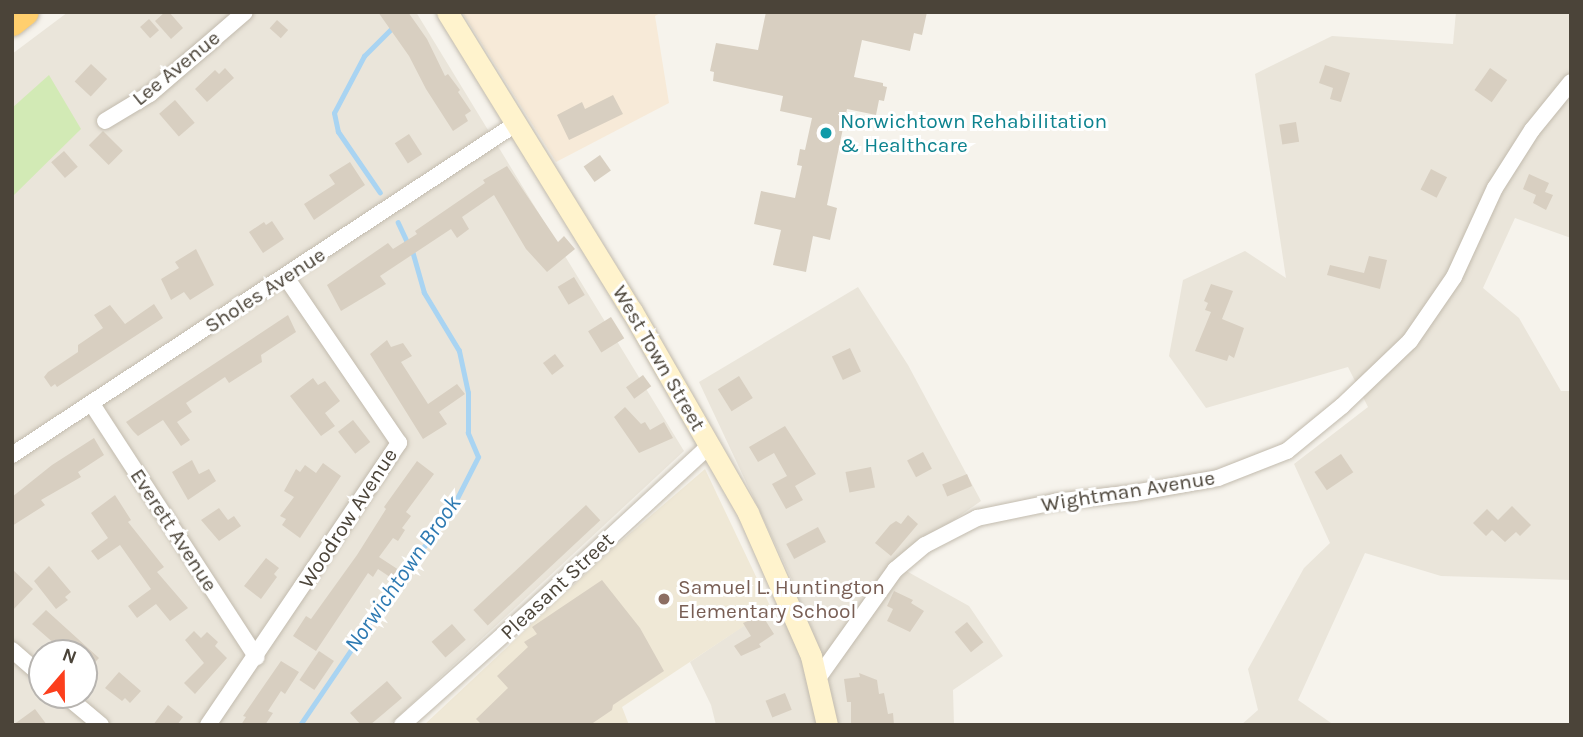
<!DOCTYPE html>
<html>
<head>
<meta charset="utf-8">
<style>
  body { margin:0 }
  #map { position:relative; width:1583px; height:737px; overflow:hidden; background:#f6f3ec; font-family:Karla,sans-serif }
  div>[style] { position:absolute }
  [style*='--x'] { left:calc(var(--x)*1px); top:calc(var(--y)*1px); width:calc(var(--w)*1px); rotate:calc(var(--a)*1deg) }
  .residential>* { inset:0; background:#eae5da }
  .commercial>* { inset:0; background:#f7ead8 }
  .education>* { inset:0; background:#efe8d6 }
  .green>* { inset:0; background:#d2eab5 }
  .stream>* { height:4.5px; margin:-2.25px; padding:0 2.25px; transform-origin:2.25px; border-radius:2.25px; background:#a9d4f2 }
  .building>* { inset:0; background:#d8cfc1; transform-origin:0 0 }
  .roads { filter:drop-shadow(0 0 2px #c2bbae) drop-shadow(0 0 2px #c2bbae) }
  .street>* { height:16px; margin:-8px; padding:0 8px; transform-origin:8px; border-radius:8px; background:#fff }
  .secondary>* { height:21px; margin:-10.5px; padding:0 10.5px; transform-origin:10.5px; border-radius:10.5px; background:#fff3cd }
  .highway>* { height:28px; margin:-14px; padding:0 14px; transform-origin:14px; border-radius:14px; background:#ffcf6e }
  .dots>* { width:19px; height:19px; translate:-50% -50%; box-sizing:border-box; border:4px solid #fff; border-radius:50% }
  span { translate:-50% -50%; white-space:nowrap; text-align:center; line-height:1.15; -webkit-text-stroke:6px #fff; paint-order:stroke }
  .street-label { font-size:21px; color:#4b4439 }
  .culture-label { font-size:21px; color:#0d838f }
  .left { translate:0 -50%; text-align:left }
  .education-label { font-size:21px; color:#785e54 }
  .water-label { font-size:23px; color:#2e7ab2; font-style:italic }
  .frame { position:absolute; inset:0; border:14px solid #4b4439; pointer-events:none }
  .north { position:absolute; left:28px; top:639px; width:70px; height:70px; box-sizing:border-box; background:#fff; border:2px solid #b7b4b0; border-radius:50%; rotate:20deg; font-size:19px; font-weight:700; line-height:28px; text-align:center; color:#4b4439 }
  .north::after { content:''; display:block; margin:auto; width:24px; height:32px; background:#fc3f1d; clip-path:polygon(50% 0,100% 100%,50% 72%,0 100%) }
</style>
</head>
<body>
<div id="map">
  <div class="residential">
    <i style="clip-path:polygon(evenodd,68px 12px,416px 12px,684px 451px,389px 725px,12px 725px,12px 54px,68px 12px,42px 653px,84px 653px,84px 695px,42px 695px,42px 653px)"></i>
    <i style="clip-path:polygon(1456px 12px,1571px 12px,1571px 238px,1515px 218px,1483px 288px,1519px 318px,1561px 391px,1571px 391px,1571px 580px,1441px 576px,1365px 553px,1298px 700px,1334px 725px,1241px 725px,1258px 710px,1248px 669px,1304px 568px,1330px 543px,1294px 464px,1368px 407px,1348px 367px,1206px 408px,1169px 356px,1183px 280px,1245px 251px,1286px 278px,1255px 74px,1332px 36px,1453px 44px)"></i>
    <i style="clip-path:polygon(858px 287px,908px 365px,981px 501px,892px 563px,969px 606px,1003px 656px,953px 690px,954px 725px,716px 725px,711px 705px,690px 662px,773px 606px,793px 582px,699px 382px)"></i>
  </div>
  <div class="commercial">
    <i style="clip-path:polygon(462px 12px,662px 12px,655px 16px,669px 103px,556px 162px)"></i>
  </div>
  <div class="education">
    <i style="clip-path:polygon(705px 469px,771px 608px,622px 707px,629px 725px,424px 725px,613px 548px)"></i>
  </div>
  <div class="green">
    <i style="clip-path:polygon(49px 75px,81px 129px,13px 196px,12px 108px)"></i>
  </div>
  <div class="stream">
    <i style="--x:380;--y:193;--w:74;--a:-124.5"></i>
    <i style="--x:338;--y:132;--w:19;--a:-102"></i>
    <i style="--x:334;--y:113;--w:64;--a:-62.2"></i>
    <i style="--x:364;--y:56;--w:38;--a:-45"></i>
    <i style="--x:398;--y:222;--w:23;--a:65"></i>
    <i style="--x:300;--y:725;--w:185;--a:-55.8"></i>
    <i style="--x:404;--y:572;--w:71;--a:-51.8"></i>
    <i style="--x:448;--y:516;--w:66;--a:-63"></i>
    <i style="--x:478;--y:457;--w:26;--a:-113"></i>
    <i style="--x:468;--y:433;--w:40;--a:-90"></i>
    <i style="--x:468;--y:393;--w:43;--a:-102.1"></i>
    <i style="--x:459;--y:351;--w:68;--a:-121.1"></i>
    <i style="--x:424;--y:293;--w:44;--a:-105.9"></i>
  </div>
  <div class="building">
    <i style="clip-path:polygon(165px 12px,169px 12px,183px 28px,171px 39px,155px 21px)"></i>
    <i style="clip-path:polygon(378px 12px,408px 12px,427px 39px,445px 76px,448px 74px,460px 90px,458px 92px,471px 111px,465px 115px,468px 121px,453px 131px,426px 89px,409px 56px)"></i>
    <i style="clip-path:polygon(766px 12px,927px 12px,922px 35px,914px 33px,910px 51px,862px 40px,854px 77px,883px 83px,883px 86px,887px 87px,884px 101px,879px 100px,876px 115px,847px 109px,827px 205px,837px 208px,830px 240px,813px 236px,806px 272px,773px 265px,781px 230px,754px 224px,761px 191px,795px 198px,802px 166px,797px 165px,800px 149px,805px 150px,812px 118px,780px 111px,783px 96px,713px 81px,714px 72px,710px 71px,716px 43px,758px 50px)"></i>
    <i style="left:149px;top:19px;width:15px;height:12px;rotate:48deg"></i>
    <i style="left:277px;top:20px;width:15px;height:11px;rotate:42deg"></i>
    <i style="left:91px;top:64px;width:22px;height:24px;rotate:43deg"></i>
    <i style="clip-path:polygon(1325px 65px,1350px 73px,1341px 102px,1330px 99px,1333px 88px,1319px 83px)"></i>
    <i style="clip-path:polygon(225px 68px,234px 78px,207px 102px,195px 89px,215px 70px,219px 74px)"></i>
    <i style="left:1490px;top:68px;width:21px;height:27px;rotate:35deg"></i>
    <i style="clip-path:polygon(613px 95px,623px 114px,569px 140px,557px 115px,582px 102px,585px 109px)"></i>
    <i style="left:175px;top:100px;width:30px;height:21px;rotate:49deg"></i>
    <i style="left:1296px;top:122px;width:20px;height:17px;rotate:81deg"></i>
    <i style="left:103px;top:131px;width:28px;height:20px;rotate:45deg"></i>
    <i style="left:409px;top:134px;width:24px;height:17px;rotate:57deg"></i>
    <i style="left:64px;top:151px;width:21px;height:17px;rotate:49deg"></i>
    <i style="left:600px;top:155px;width:19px;height:20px;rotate:55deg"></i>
    <i style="clip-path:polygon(350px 162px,365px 185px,314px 220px,304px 204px,335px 184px,329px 175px)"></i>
    <i style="clip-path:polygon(507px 166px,558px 242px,564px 236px,575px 249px,547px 272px,526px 249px,494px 195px,462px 217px,469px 229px,457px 238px,451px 229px,380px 276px,386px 284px,341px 311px,327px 285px,388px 243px,393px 249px,417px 234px,415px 231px,485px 183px,483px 180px)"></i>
    <i style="left:1431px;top:169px;width:18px;height:23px;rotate:27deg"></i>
    <i style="clip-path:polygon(1529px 174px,1549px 183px,1545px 192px,1553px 195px,1546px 210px,1533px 203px,1536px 195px,1523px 189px)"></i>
    <i style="clip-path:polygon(272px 221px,284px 239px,263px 253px,249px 232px,264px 222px,266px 225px)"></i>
    <i style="clip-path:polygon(196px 249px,214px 285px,190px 300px,184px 292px,171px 300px,161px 279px,179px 268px,175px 262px)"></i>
    <i style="clip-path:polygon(1369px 256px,1387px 260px,1380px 289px,1327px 275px,1330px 265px,1364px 273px)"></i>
    <i style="left:574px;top:277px;width:21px;height:19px;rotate:59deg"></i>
    <i style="clip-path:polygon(1211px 284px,1233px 291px,1222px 319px,1244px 328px,1234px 358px,1229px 355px,1227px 361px,1195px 351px,1211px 312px,1205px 310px,1208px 303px,1204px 301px)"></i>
    <i style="clip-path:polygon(154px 304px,163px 318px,57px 387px,55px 384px,51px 387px,44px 377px,48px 372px,78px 352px,78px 345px,103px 328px,94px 315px,110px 305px,125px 324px)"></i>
    <i style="clip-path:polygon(288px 315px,296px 332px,261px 355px,262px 362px,229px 383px,225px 377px,186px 403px,192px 412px,177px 422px,190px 440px,181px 446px,163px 420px,138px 436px,133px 431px,126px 422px)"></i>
    <i style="left:611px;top:317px;width:25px;height:27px;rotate:58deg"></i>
    <i style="clip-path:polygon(387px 340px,391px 347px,403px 343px,412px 356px,401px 362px,428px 404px,457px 384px,465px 394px,439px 412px,447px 424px,423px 439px,370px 354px)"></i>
    <i style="left:850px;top:348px;width:26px;height:20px;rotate:65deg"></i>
    <i style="left:555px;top:354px;width:15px;height:15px;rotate:53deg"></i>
    <i style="left:643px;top:375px;width:14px;height:21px;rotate:54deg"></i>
    <i style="left:739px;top:376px;width:26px;height:25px;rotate:58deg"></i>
    <i style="clip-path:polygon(313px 378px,318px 385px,325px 381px,340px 401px,325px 413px,335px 426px,321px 436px,290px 396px)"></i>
    <i style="clip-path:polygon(625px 407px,641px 424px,645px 422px,650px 430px,664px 422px,673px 438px,639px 453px,614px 417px)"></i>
    <i style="left:353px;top:420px;width:28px;height:19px;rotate:52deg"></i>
    <i style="clip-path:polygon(785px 426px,816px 474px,795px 486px,803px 500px,786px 509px,772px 484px,787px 476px,774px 453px,758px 462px,749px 447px)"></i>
    <i style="clip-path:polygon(94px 438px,104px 455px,78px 472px,81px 477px,41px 500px,45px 505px,12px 526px,12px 497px,52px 465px)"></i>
    <i style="left:923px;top:452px;width:19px;height:18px;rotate:62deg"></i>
    <i style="left:1341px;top:454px;width:22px;height:32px;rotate:56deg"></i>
    <i style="clip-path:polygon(192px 460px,199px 474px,209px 469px,216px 481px,188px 500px,172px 472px)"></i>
    <i style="clip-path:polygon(417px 461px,434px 474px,406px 512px,411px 516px,402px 528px,405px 530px,398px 541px,393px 538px,379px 557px,402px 572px,396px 581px,378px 569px,373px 577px,368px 573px,316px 651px,293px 636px,306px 616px,311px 619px,357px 555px,386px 509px,384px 507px)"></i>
    <i style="clip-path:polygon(323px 463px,341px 476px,300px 538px,282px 525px,286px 519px,280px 516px,294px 497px,284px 491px,296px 469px,300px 472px,305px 465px,316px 473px)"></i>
    <i style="left:871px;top:467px;width:21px;height:26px;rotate:79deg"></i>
    <i style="left:967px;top:474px;width:13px;height:27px;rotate:67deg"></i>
    <i style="clip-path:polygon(115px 495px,131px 520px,128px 522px,164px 567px,157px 572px,188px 608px,170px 621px,156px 604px,137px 618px,128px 606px,151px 589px,120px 545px,98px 560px,91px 551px,108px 538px,91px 513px)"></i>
    <i style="left:586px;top:505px;width:21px;height:154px;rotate:47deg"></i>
    <i style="clip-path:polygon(1512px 506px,1531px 525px,1520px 536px,1516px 532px,1505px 542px,1492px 530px,1486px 536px,1473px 523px,1487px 509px,1498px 520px)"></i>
    <i style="clip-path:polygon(219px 508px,228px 520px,234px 516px,241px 526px,219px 541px,201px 520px)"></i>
    <i style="clip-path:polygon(908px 515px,918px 524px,891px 556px,875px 543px,890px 525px,896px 521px,901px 524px)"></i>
    <i style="left:818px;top:527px;width:17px;height:36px;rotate:62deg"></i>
    <i style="clip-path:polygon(266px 558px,279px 568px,274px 574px,277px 577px,261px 599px,244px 586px)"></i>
    <i style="clip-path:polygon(49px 566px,71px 592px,65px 597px,68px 600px,56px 609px,34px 581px)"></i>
    <i style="clip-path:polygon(12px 569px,33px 589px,12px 611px)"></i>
    <i style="clip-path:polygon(602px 580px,640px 628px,664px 671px,613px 705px,612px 710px,590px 725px,482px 725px,476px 719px,508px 688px,497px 676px,528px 647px,524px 642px,537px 634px,532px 627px)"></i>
    <i style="clip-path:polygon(894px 591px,913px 600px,911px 603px,924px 611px,910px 632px,887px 621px,893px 609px,887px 606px)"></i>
    <i style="clip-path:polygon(46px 610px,99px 658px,84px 674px,84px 653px,65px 653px,32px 624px)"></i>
    <i style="clip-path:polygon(762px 615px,774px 634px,759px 644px,761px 647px,741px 656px,734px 646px,751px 636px,743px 623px)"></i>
    <i style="left:967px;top:622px;width:26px;height:16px;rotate:51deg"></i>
    <i style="left:452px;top:624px;width:21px;height:27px;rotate:49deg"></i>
    <i style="clip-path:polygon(194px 631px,201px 638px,207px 632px,218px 642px,215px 646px,227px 658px,195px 694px,184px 683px,204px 663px,185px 640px)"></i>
    <i style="left:319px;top:651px;width:18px;height:35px;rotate:34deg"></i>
    <i style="clip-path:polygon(281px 661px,299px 672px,285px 694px,281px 691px,268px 711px,273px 713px,265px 725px,241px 725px,246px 717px,243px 716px)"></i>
    <i style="clip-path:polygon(119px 672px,141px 691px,130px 703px,125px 698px,122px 701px,105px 688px)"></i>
    <i style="clip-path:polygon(859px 673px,877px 680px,879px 694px,884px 693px,888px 714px,893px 713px,894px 725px,851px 725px,851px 702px,847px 702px,844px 679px,860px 677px)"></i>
    <i style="clip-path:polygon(387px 681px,402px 698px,370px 725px,361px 725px,350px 713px)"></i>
    <i style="left:785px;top:693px;width:18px;height:21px;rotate:68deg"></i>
    <i style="clip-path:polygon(168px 705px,183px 717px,177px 725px,153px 725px)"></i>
    <i style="clip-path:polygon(35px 709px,47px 725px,13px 725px)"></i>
  </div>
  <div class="roads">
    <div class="street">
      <i style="--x:105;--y:121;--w:52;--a:-31"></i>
      <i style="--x:150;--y:94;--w:125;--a:-40.8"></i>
      <i style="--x:92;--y:404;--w:302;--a:57"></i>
      <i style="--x:12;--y:455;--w:604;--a:-33.32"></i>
      <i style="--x:12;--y:650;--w:40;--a:41"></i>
      <i style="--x:818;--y:678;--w:133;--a:-54.5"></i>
      <i style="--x:895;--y:570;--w:39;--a:-40"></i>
      <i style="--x:925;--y:545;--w:59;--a:-27.4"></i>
      <i style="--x:977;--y:518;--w:79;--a:-11.7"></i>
      <i style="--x:1054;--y:502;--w:81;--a:-6.4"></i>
      <i style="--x:1134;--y:493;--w:85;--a:-10.1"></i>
      <i style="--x:1218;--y:478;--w:74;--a:-21.4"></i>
      <i style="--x:1287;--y:451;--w:71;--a:-39.3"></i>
      <i style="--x:1342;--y:406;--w:94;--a:-43.7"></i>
      <i style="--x:1410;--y:341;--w:78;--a:-55.5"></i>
      <i style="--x:1454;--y:277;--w:98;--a:-65.3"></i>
      <i style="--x:1495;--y:188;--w:69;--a:-57.5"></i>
      <i style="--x:1532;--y:130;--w:62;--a:-50.9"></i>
      <i style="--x:65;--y:695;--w:47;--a:39.8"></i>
      <i style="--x:208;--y:725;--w:341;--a:-55.9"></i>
      <i style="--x:399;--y:443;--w:202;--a:-124.3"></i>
      <i style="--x:402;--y:725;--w:185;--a:-41.7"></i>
      <i style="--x:540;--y:602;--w:231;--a:-42.7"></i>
    </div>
    <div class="secondary">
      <i style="--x:447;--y:12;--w:352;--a:58.3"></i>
      <i style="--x:632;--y:311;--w:233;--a:60.1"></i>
      <i style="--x:748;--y:513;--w:156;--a:66.2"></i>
      <i style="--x:811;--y:656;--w:71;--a:76.9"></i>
    </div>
    <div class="highway">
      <i style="--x:12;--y:22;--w:16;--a:-38"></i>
    </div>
  </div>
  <div class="dots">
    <i style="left:826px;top:133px;background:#0f9aa8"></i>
    <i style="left:664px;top:599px;background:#8d6e63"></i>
  </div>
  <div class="street-label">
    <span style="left:176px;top:68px;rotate:-39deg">Lee Avenue</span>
    <span style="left:265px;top:290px;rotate:-33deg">Sholes Avenue</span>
    <span style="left:659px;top:358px;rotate:60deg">West Town Street</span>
    <span style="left:1128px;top:491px;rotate:-9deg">Wightman Avenue</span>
    <span style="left:348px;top:518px;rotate:-57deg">Woodrow Avenue</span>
    <span style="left:174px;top:530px;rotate:57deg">Everett Avenue</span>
    <span style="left:557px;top:586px;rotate:-43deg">Pleasant Street</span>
  </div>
  <div class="culture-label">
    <span class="left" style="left:840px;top:133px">Norwichtown Rehabilitation<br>&amp; Healthcare</span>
  </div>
  <div class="education-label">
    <span class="left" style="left:678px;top:599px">Samuel L. Huntington<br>Elementary School</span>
  </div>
  <div class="water-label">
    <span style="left:403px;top:574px;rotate:-55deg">Norwichtown Brook</span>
  </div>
  <div class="frame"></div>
  <div class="north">N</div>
</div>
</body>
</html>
